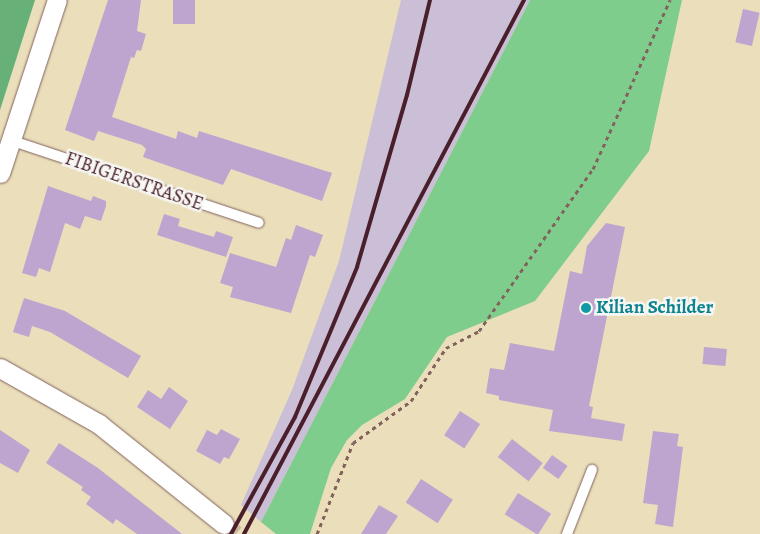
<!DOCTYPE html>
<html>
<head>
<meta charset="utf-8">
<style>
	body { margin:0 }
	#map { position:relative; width:760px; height:534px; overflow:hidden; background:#eadebb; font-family:Alegreya,serif }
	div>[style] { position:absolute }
	.industrial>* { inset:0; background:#cabfd6 }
	.green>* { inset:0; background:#7fcd8d }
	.forest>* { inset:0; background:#67b078 }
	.building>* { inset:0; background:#bea5cf; transform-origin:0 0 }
	.minor-tunnel>* { height:19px; margin-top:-9.5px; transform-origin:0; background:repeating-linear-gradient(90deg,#cab89e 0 19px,transparent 0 28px) }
	.path>* { height:3px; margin-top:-1.5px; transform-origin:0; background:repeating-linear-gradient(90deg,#82625d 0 4px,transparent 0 8px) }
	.roads { filter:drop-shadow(0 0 1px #82625d) drop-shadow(0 0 1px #82625d) }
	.service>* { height:10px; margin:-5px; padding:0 5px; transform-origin:5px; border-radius:5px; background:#fff }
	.minor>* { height:19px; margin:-9.5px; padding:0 9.5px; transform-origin:9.5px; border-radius:9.5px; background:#fff }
	.rail>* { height:4px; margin:-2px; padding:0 2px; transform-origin:2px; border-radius:2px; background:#4a1f2b }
	.dots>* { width:14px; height:14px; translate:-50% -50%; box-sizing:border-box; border:2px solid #f6f6f2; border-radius:50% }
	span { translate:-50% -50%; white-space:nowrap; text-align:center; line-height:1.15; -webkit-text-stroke:5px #f6f6f2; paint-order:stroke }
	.street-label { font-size:19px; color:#4a1f2b }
	.culture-label { font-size:19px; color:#0d838f; font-weight:700 }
	.left { translate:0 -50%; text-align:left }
</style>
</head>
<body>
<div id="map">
	<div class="industrial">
		<i style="clip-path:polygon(401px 0,530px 0,261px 522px,241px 505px,292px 390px,339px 261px)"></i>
	</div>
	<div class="green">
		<i style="clip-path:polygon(530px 0,682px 0,649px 151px,535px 301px,447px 337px,405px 399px,362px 425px,347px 440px,331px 468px,310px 534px,276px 534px,261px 522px)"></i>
	</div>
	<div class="forest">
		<i style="clip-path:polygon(0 0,35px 0,0 110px)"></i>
	</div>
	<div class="building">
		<i style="clip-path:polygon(108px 0,141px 0,137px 31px,146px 34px,141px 51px,137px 50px,134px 58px,131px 57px,112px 117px,176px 139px,178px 131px,197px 138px,199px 131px,332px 173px,322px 201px,231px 169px,223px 185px,143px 157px,146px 149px,142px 145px,98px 131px,94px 141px,65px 130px)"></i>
		<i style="left:173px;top:0;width:22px;height:24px"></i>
		<i style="left:743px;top:9px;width:17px;height:34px;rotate:13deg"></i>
		<i style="clip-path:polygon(48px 186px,91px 201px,93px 196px,106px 201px,106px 206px,101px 221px,85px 216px,80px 229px,65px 223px,50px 272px,39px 268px,36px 277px,22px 273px)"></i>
		<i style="clip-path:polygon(164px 214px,180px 219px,178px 226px,214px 237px,216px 231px,233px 237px,226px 257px,157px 235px)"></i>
		<i style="clip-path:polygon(606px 223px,625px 227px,589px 406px,593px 407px,591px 418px,625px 424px,622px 441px,549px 431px,553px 410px,499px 400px,499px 396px,486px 393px,490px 368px,504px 370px,510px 343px,554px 351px,570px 271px,582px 274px,587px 246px)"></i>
		<i style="clip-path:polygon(296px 225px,323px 235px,315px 257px,310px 255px,291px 313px,230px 297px,233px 287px,220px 283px,230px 253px,276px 267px,286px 238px,291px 240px)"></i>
		<i style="clip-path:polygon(24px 298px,65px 311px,141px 356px,128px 378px,50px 332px,32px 326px,29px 337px,13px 332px)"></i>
		<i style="left:704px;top:347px;width:23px;height:17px;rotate:5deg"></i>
		<i style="clip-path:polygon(169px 387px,188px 401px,170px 429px,137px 407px,148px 390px,161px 399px)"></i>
		<i style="left:460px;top:411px;width:24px;height:29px;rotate:33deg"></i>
		<i style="clip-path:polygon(221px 429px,240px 439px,229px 459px,224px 457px,220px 464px,196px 451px,207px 430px,217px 435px)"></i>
		<i style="clip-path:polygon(0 430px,30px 450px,18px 473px,0 463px)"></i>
		<i style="clip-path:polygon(653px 431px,679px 434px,677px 446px,683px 447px,673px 527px,655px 524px,658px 505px,643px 503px)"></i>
		<i style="left:512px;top:439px;width:39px;height:23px;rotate:38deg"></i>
		<i style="clip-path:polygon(59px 443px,98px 468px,182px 534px,137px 534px,116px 519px,113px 524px,86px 504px,91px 497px,81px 490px,83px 487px,46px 463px)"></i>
		<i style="left:552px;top:455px;width:19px;height:16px;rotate:35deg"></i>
		<i style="left:421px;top:479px;width:38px;height:28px;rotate:33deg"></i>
		<i style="left:518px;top:493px;width:39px;height:25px;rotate:32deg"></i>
		<i style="clip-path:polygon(379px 505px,398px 516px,386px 534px,361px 534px)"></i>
	</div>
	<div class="minor-tunnel">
		<i style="left:224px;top:524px;width:15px;rotate:42deg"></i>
	</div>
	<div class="path">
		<i style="left:317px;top:534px;width:98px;rotate:-68.4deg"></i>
		<i style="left:353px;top:443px;width:72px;rotate:-35.9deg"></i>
		<i style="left:411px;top:401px;width:64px;rotate:-56.6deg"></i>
		<i style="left:446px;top:348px;width:37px;rotate:-27deg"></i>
		<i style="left:479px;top:331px;width:198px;rotate:-54.9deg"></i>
		<i style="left:593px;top:169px;width:186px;rotate:-65.5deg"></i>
	</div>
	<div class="roads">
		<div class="service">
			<i style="left:10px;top:140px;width:262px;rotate:18.4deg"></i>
			<i style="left:567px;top:534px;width:69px;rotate:-68.7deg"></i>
		</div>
		<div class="minor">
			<i style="left:0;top:173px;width:182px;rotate:-71.8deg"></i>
			<i style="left:0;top:368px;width:114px;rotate:29.5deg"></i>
			<i style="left:99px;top:424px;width:160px;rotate:38.7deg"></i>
		</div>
	</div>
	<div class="rail">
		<i style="left:231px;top:534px;width:133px;rotate:-61.3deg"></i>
		<i style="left:295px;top:417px;width:162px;rotate:-67.5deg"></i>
		<i style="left:357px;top:267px;width:179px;rotate:-73.8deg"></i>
		<i style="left:407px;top:95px;width:98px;rotate:-76.4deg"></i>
		<i style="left:244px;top:534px;width:603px;rotate:-62.33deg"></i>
	</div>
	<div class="dots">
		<i style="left:586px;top:308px;background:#0f9aa8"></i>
	</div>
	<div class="street-label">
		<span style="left:134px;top:182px;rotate:19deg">FIBIGERSTRASSE</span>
	</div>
	<div class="culture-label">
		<span class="left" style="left:596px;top:308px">Kilian Schilder</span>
	</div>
</div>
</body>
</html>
